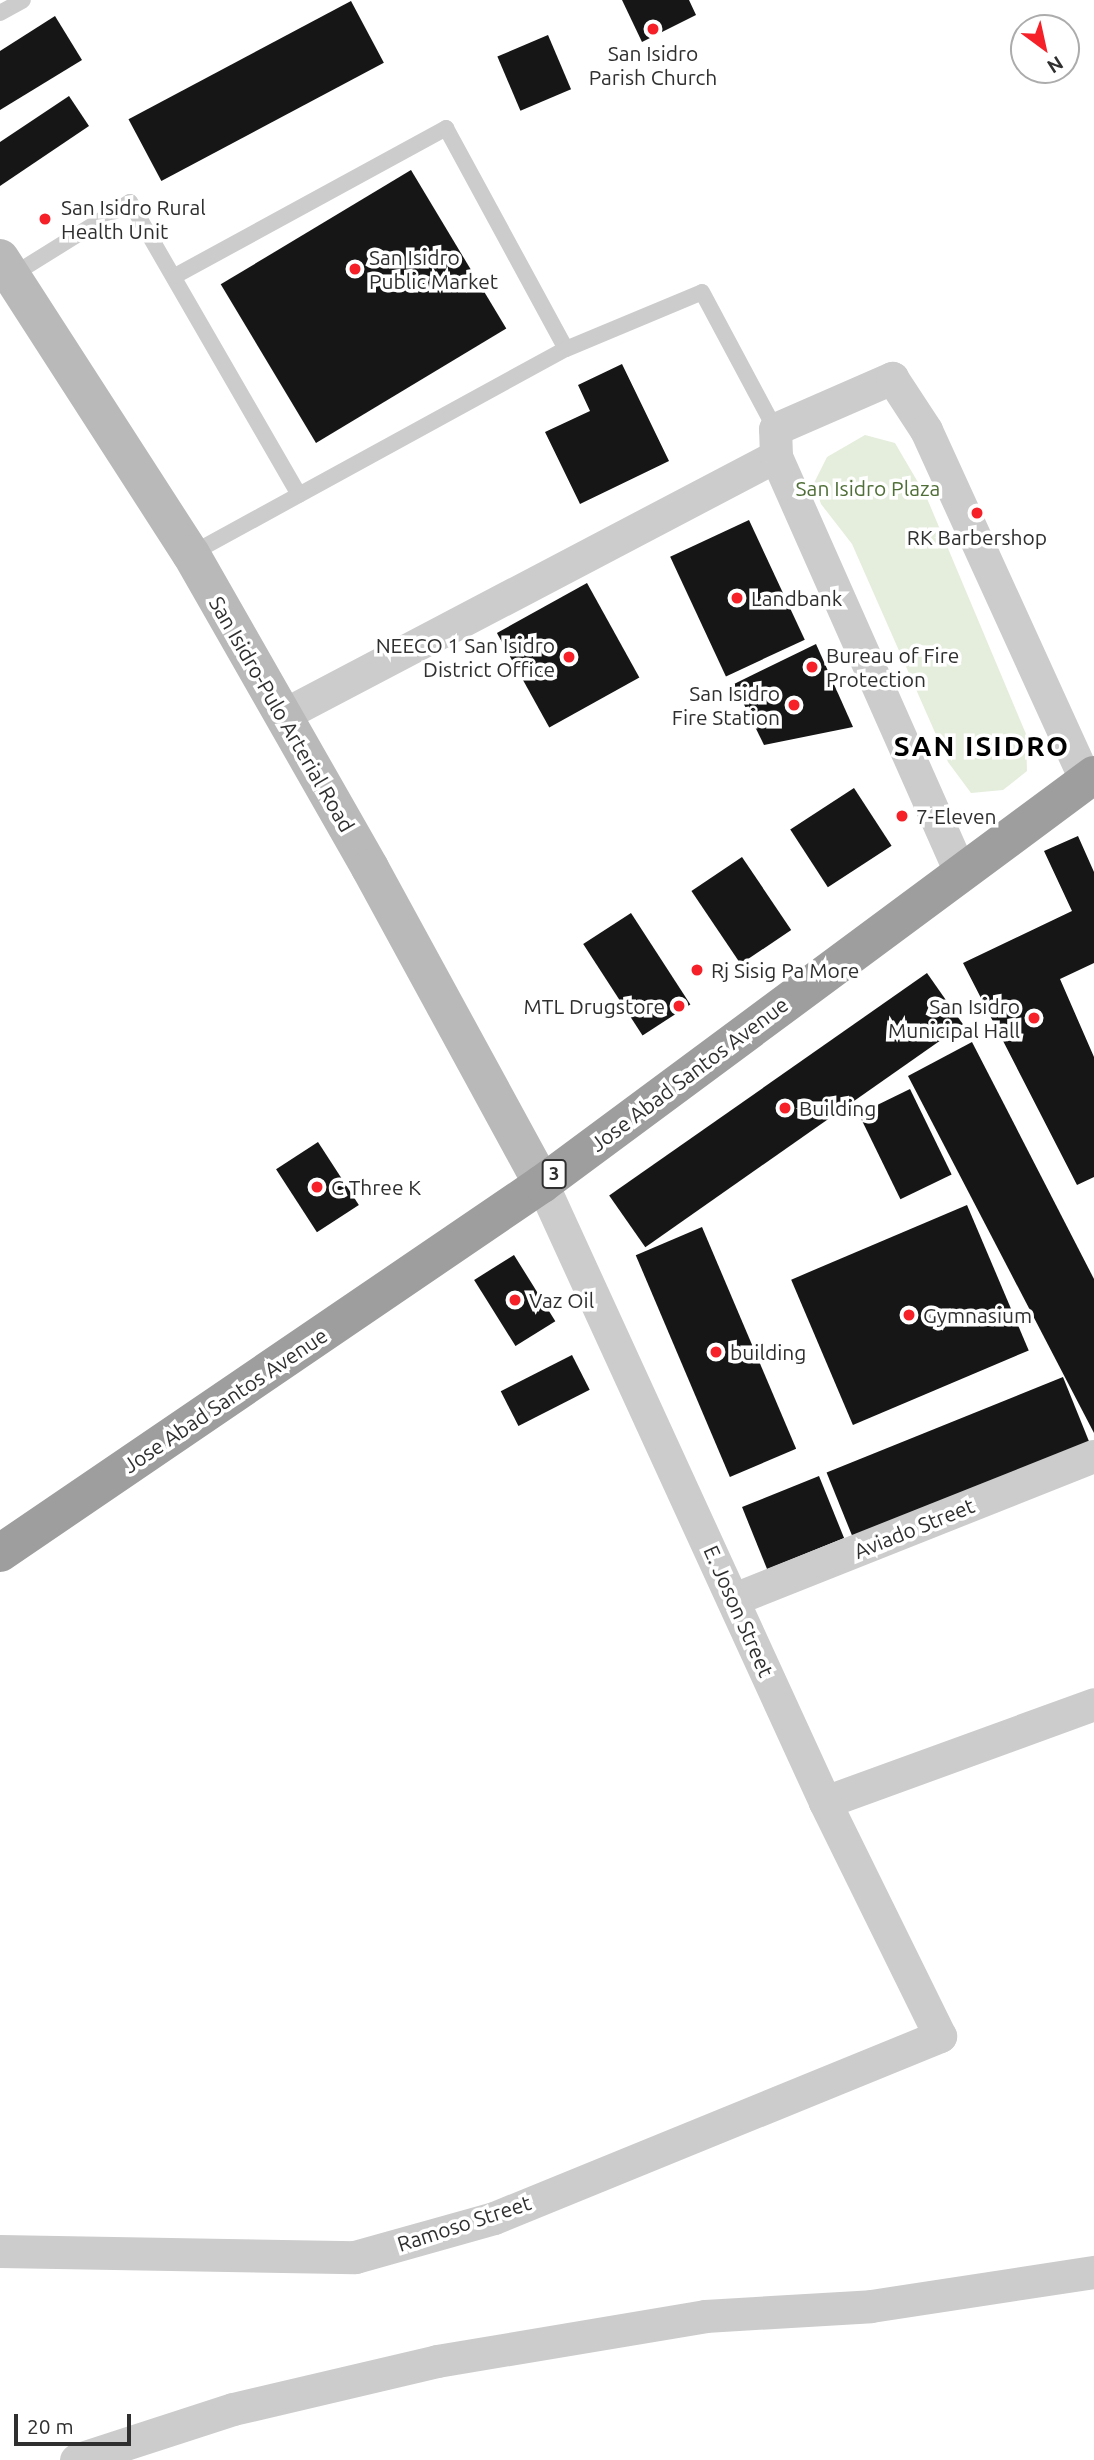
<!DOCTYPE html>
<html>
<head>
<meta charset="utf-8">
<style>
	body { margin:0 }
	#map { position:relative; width:1094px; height:2460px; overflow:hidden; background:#fff; font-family:Ubuntu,sans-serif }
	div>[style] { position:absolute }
	.green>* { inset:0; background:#e5eedc }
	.building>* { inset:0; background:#161616; transform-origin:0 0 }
	.service>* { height:16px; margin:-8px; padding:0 8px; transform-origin:8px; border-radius:8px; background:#ccc }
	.minor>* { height:33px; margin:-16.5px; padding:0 16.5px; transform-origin:16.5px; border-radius:16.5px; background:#ccc }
	.secondary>* { height:38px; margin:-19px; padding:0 19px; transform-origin:19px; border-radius:19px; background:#b9b9b9 }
	.trunk>* { height:38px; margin:-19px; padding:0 19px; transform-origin:19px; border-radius:19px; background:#9e9e9e }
	.dots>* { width:19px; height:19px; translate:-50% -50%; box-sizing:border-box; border:4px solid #fff; border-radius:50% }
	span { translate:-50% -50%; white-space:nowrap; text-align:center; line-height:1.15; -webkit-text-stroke:7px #fff; paint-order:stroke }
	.shield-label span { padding:2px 5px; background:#fff; border:2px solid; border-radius:5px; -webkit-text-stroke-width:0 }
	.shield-label { font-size:19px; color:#2f2f2f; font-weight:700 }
	.poi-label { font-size:21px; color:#2f2f2f }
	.left { translate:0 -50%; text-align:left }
	.right { translate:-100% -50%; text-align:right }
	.park-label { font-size:21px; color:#506f38 }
	.street-label { font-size:21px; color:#2f2f2f }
	.district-label { font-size:28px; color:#000; font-weight:700; letter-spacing:2px }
	.north { position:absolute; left:1010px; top:14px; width:70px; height:70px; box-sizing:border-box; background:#fff; border:2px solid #acacac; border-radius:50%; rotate:147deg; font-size:19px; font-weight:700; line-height:28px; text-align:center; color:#2f2f2f }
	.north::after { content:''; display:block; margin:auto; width:24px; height:32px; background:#f62128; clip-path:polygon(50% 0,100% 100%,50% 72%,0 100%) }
	.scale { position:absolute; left:14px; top:2414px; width:117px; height:32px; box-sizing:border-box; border:4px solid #2f2f2f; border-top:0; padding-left:9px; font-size:21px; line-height:24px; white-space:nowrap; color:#2f2f2f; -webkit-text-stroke:5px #fff; paint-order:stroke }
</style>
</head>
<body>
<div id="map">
	<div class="green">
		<i style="clip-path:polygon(865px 435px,895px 443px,926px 496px,1026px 734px,1027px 771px,1003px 790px,971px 793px,948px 762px,852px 544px,821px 504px,814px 483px,827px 457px)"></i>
	</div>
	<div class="building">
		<i style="clip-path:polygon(622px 0,689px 0,696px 15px,642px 42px)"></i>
		<i style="left:351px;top:1px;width:70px;height:252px;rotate:62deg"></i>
		<i style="clip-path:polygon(55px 16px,82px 60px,0 110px,0 51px)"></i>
		<i style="left:548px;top:35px;width:59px;height:55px;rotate:67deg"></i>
		<i style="clip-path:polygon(69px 96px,89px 126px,0 186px,0 142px)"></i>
		<i style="left:411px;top:170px;width:185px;height:222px;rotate:59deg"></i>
		<i style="clip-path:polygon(622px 364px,669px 461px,580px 504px,545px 432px,590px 411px,578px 385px)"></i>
		<i style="left:749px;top:520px;width:132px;height:87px;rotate:65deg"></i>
		<i style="left:587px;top:583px;width:108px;height:103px;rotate:61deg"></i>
		<i style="clip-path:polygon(816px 644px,853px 727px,764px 745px,734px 684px)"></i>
		<i style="left:854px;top:788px;width:69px;height:76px;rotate:57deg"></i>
		<i style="clip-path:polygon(1078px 836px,1094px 872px,1094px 963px,1060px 979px,1094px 1057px,1094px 1177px,1077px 1185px,963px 963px,1072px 911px,1044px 851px)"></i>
		<i style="left:742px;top:857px;width:88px;height:61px;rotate:56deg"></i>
		<i style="left:631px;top:913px;width:109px;height:57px;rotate:57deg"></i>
		<i style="left:927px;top:973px;width:63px;height:388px;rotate:55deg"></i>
		<i style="clip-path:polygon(972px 1042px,1094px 1279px,1094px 1433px,908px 1076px)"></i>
		<i style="left:910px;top:1089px;width:95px;height:57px;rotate:64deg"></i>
		<i style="left:318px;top:1142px;width:75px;height:50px;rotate:57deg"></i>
		<i style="left:967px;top:1205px;width:158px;height:191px;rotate:67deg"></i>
		<i style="left:702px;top:1227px;width:241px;height:72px;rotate:67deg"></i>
		<i style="left:514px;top:1255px;width:78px;height:47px;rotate:58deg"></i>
		<i style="left:572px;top:1355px;width:39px;height:80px;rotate:63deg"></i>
		<i style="left:1063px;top:1377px;width:72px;height:255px;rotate:68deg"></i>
		<i style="left:819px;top:1476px;width:67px;height:83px;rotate:68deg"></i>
	</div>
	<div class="service">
		<i style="left:0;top:13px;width:26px;rotate:-29deg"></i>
		<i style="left:11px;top:276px;width:140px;rotate:-31.9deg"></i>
		<i style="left:130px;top:202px;width:338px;rotate:60deg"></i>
		<i style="left:175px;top:276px;width:309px;rotate:-28.6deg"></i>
		<i style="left:446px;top:128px;width:251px;rotate:61.5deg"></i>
		<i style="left:191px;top:554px;width:427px;rotate:-28.7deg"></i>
		<i style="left:566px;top:349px;width:147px;rotate:-22.7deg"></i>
		<i style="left:702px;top:292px;width:155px;rotate:61.9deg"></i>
	</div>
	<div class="minor">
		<i style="left:281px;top:716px;width:559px;rotate:-27.71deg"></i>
		<i style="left:961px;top:874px;width:457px;rotate:-113.9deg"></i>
		<i style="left:776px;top:456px;width:27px;rotate:-92deg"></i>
		<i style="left:775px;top:429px;width:128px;rotate:-23.6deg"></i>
		<i style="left:892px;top:378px;width:62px;rotate:56.8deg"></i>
		<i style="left:926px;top:430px;width:386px;rotate:65.5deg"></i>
		<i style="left:734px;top:1599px;width:387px;rotate:-21.7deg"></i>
		<i style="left:825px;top:1802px;width:286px;rotate:-20deg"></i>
		<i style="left:0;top:2251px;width:355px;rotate:1deg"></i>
		<i style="left:355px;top:2257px;width:144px;rotate:-15.7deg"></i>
		<i style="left:494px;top:2218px;width:482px;rotate:-22.2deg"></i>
		<i style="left:940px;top:2036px;width:261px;rotate:-116.2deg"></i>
		<i style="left:825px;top:1802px;width:680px;rotate:-114.6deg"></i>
		<i style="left:76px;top:2460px;width:165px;rotate:-18deg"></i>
		<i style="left:233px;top:2409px;width:210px;rotate:-13.2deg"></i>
		<i style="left:437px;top:2361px;width:272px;rotate:-9.5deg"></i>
		<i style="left:705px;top:2316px;width:166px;rotate:-3.4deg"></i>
		<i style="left:871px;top:2306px;width:226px;rotate:-8.7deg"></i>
	</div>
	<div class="secondary">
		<i style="left:0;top:258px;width:352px;rotate:57.2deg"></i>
		<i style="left:191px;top:554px;width:361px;rotate:60.3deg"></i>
		<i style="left:370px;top:868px;width:360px;rotate:61.4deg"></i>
	</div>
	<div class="trunk">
		<i style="left:0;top:1553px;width:656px;rotate:-34.25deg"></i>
		<i style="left:542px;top:1184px;width:687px;rotate:-36.54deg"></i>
	</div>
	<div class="dots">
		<i style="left:653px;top:29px;background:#f62128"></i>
		<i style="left:45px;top:219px;background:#f62128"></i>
		<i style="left:355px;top:269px;background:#f62128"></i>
		<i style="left:977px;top:513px;background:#f62128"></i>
		<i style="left:737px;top:598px;background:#f62128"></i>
		<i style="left:569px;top:657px;background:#f62128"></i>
		<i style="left:812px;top:667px;background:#f62128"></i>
		<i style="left:794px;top:705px;background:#f62128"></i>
		<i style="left:902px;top:816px;background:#f62128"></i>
		<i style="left:697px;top:970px;background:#f62128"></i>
		<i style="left:679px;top:1006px;background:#f62128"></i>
		<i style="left:1034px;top:1018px;background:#f62128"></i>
		<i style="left:785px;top:1108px;background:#f62128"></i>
		<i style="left:317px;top:1187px;background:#f62128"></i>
		<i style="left:515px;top:1300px;background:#f62128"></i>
		<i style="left:909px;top:1315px;background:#f62128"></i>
		<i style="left:716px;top:1352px;background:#f62128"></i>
	</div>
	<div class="shield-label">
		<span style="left:554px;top:1174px">3</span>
	</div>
	<div class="poi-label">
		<span style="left:653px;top:65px">San Isidro<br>Parish Church</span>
		<span class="left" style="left:61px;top:219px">San Isidro Rural<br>Health Unit</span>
		<span class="left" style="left:369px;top:269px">San Isidro<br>Public Market</span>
		<span style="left:977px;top:537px">RK Barbershop</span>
		<span class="left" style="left:751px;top:598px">Landbank</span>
		<span class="right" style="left:555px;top:657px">NEECO 1 San Isidro<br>District Office</span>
		<span class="left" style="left:826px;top:667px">Bureau of Fire<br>Protection</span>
		<span class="right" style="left:780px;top:705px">San Isidro<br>Fire Station</span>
		<span class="left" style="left:916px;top:816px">7-Eleven</span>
		<span class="left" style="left:711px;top:970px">Rj Sisig Pa More</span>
		<span class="right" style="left:665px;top:1006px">MTL Drugstore</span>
		<span class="right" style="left:1020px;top:1018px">San Isidro<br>Municipal Hall</span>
		<span class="left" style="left:799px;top:1108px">Building</span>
		<span class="left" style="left:331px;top:1187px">C Three K</span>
		<span class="left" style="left:529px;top:1300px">Vaz Oil</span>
		<span class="left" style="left:923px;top:1315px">Gymnasium</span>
		<span class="left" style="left:730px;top:1352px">building</span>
	</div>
	<div class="park-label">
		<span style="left:868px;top:488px">San Isidro Plaza</span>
	</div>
	<div class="street-label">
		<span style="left:282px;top:714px;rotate:60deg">San Isidro-Pulo Arterial Road</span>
		<span style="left:689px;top:1074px;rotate:-37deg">Jose Abad Santos Avenue</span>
		<span style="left:225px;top:1400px;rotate:-34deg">Jose Abad Santos Avenue</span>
		<span style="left:914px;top:1528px;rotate:-22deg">Aviado Street</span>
		<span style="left:739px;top:1611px;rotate:66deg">E. Joson Street</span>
		<span style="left:464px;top:2223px;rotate:-18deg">Ramoso Street</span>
	</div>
	<div class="district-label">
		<span style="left:982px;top:746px">SAN ISIDRO</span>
	</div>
	<div class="north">N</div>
	<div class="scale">20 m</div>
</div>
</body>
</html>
